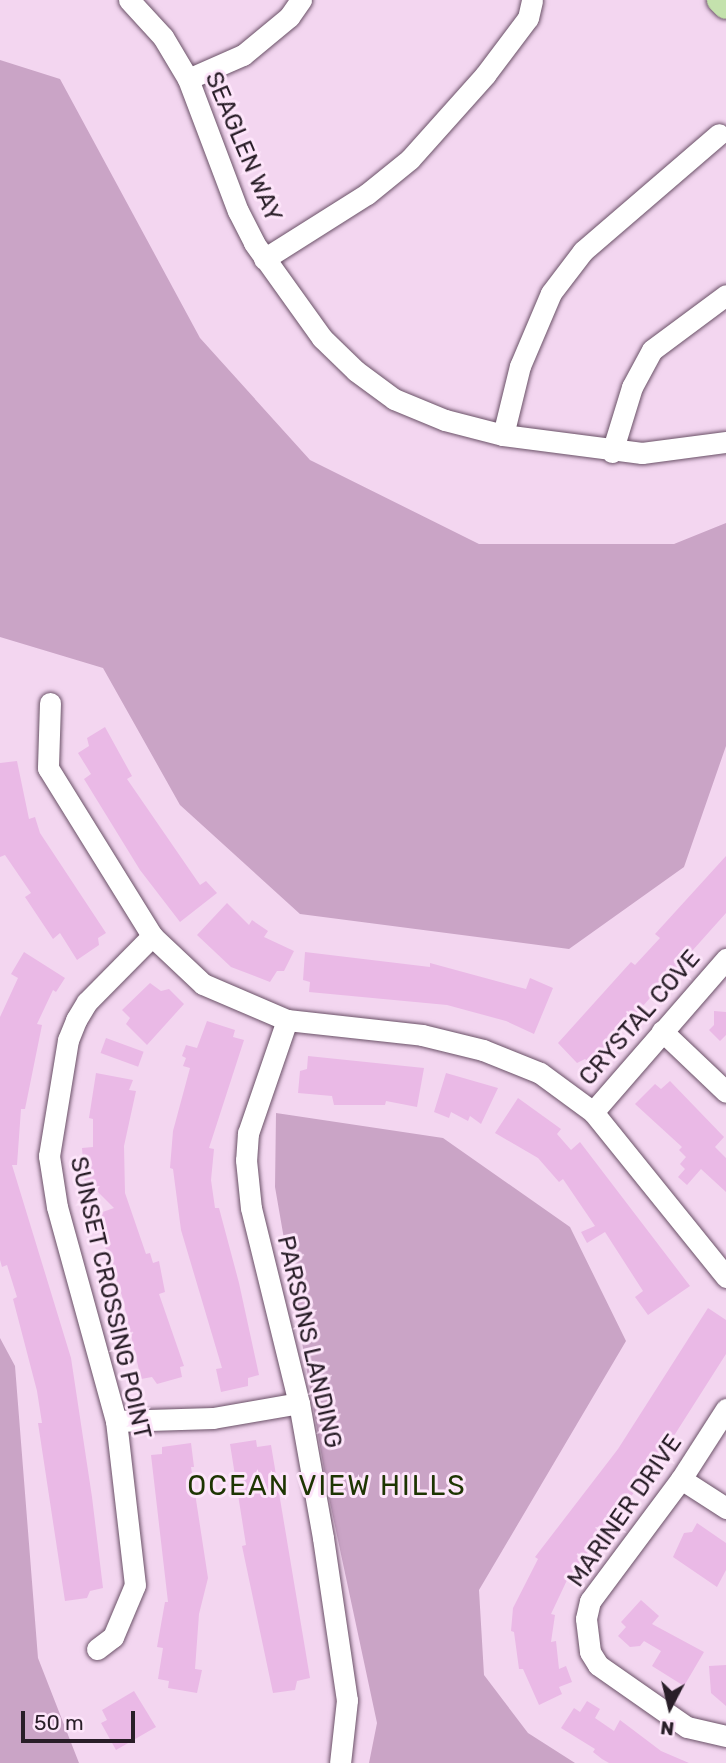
<!DOCTYPE html>
<html>
<head>
<meta charset="utf-8">
<style>
	body { margin:0 }
	#map { position:relative; width:726px; height:1763px; overflow:hidden; background:#f3d6f0; font-family:Rubik,sans-serif }
	div>[style] { position:absolute }
	.green>* { inset:0; background:#caa4c6 }
	.building>* { inset:0; background:#eab9e6; transform-origin:0 0 }
	.roads { filter:drop-shadow(0 0 2px #6a5167) drop-shadow(0 0 2px #6a5167) }
	.minor>* { height:21px; margin:-10.5px; padding:0 10.5px; transform-origin:10.5px; border-radius:10.5px; background:#fff }
	.major>* { height:26px; margin:-13px; padding:0 13px; transform-origin:13px; border-radius:13px; background:#c4e2ad }
	span { translate:-50% -50%; white-space:nowrap; text-align:center; line-height:1.15; -webkit-text-stroke:6px #fde5fa; paint-order:stroke }
	.street-label { font-size:24px; color:#291e28 }
	.quarter-label { font-size:28px; color:#1d3502; letter-spacing:2px }
	.north { position:absolute; left:635px; top:1672px; width:70px; height:70px; -webkit-text-stroke:5px #fde5fa; paint-order:stroke; rotate:187deg; font-size:19px; font-weight:700; line-height:28px; text-align:center; color:#291e28 }
	.north::after { content:''; display:block; margin:auto; width:24px; height:32px; background:#291e28; clip-path:polygon(50% 0,100% 100%,50% 72%,0 100%) }
	.scale { position:absolute; left:21px; top:1711px; width:114px; height:32px; box-sizing:border-box; border:4px solid #291e28; border-top:0; padding-left:9px; font-size:21px; line-height:24px; white-space:nowrap; color:#291e28; -webkit-text-stroke:5px #fde5fa; paint-order:stroke }
</style>
</head>
<body>
<div id="map">
	<div class="green">
		<i style="clip-path:polygon(0 60px,60px 79px,200px 338px,310px 460px,479px 544px,674px 544px,726px 523px,726px 746px,684px 867px,569px 949px,300px 914px,180px 805px,103px 668px,0 637px)"></i>
		<i style="clip-path:polygon(276px 1113px,443px 1138px,570px 1227px,626px 1341px,479px 1590px,484px 1675px,528px 1733px,575px 1763px,369px 1763px,377px 1723px,329px 1498px,275px 1187px)"></i>
		<i style="clip-path:polygon(0 1338px,15px 1366px,38px 1658px,79px 1763px,0 1763px)"></i>
	</div>
	<div class="building">
		<i style="clip-path:polygon(105px 727px,132px 776px,127px 779px,200px 885px,206px 881px,217px 893px,180px 922px,140px 870px,84px 779px,91px 774px,78px 753px,89px 746px,87px 738px)"></i>
		<i style="clip-path:polygon(17px 761px,29px 819px,35px 817px,40px 833px,106px 933px,98px 938px,99px 945px,77px 960px,60px 933px,53px 939px,25px 897px,31px 893px,5px 855px,0 857px,0 763px)"></i>
		<i style="clip-path:polygon(726px 856px,726px 913px,591px 1064px,585px 1059px,577px 1063px,558px 1043px,631px 962px,635px 965px,660px 938px,655px 934px)"></i>
		<i style="clip-path:polygon(227px 903px,249px 925px,252px 920px,268px 931px,264px 937px,294px 951px,284px 971px,277px 971px,270px 982px,231px 967px,197px 935px)"></i>
		<i style="clip-path:polygon(24px 952px,65px 978px,56px 992px,53px 990px,37px 1024px,42px 1025px,25px 1109px,21px 1109px,17px 1165px,12px 1165px,71px 1358px,92px 1497px,103px 1588px,90px 1591px,87px 1598px,65px 1601px,38px 1423px,42px 1423px,37px 1391px,13px 1299px,17px 1297px,7px 1265px,2px 1267px,0 1260px,0 1017px,18px 978px,11px 974px)"></i>
		<i style="clip-path:polygon(305px 952px,430px 967px,430px 963px,526px 989px,530px 978px,553px 988px,534px 1034px,506px 1021px,447px 1005px,309px 992px,310px 982px,303px 980px)"></i>
		<i style="clip-path:polygon(150px 983px,161px 991px,169px 989px,184px 1004px,147px 1045px,126px 1024px,130px 1018px,122px 1010px)"></i>
		<i style="clip-path:polygon(714px 1011px,726px 1012px,726px 1035px,720px 1041px,709px 1030px,714px 1025px)"></i>
		<i style="clip-path:polygon(207px 1021px,235px 1030px,233px 1037px,244px 1040px,209px 1148px,214px 1149px,211px 1180px,215px 1208px,219px 1208px,239px 1283px,259px 1375px,248px 1378px,248px 1386px,221px 1392px,216px 1369px,222px 1368px,181px 1230px,173px 1169px,170px 1168px,173px 1131px,190px 1068px,183px 1066px,186px 1058px,182px 1056px,186px 1045px,197px 1048px)"></i>
		<i style="left:106px;top:1038px;width:40px;height:16px;rotate:20deg"></i>
		<i style="clip-path:polygon(308px 1056px,424px 1068px,417px 1107px,386px 1101px,385px 1105px,334px 1105px,332px 1096px,298px 1093px,300px 1071px,307px 1069px)"></i>
		<i style="clip-path:polygon(96px 1073px,133px 1080px,129px 1090px,136px 1091px,124px 1146px,125px 1193px,146px 1254px,150px 1253px,153px 1263px,159px 1261px,165px 1292px,159px 1294px,184px 1366px,180px 1367px,182px 1377px,157px 1384px,152px 1377px,141px 1379px,122px 1296px,94px 1215px,114px 1208px,93px 1187px,85px 1187px,82px 1148px,93px 1147px,93px 1119px,89px 1118px)"></i>
		<i style="clip-path:polygon(446px 1073px,498px 1088px,481px 1124px,470px 1116px,468px 1121px,451px 1112px,449px 1118px,434px 1112px)"></i>
		<i style="clip-path:polygon(670px 1081px,724px 1137px,715px 1147px,726px 1158px,726px 1192px,701px 1169px,687px 1185px,678px 1177px,685px 1169px,680px 1164px,686px 1157px,679px 1150px,682px 1147px,635px 1104px,655px 1084px,661px 1089px)"></i>
		<i style="clip-path:polygon(518px 1098px,561px 1129px,557px 1134px,571px 1150px,580px 1142px,690px 1286px,648px 1315px,635px 1297px,643px 1291px,605px 1232px,587px 1243px,581px 1232px,595px 1226px,563px 1179px,559px 1182px,538px 1158px,495px 1133px)"></i>
		<i style="clip-path:polygon(708px 1308px,726px 1320px,726px 1354px,656px 1464px,568px 1578px,551px 1614px,555px 1615px,551px 1642px,556px 1641px,559px 1669px,566px 1666px,572px 1682px,559px 1687px,562px 1694px,539px 1705px,523px 1669px,519px 1669px,514px 1632px,511px 1631px,513px 1608px,538px 1559px,535px 1557px,618px 1449px)"></i>
		<i style="clip-path:polygon(256px 1440px,257px 1447px,271px 1445px,310px 1678px,297px 1681px,295px 1690px,273px 1693px,242px 1546px,246px 1545px,230px 1444px)"></i>
		<i style="clip-path:polygon(191px 1443px,194px 1467px,191px 1467px,208px 1578px,199px 1614px,195px 1669px,202px 1670px,197px 1693px,168px 1688px,169px 1681px,158px 1679px,163px 1648px,157px 1647px,165px 1602px,168px 1602px,151px 1455px,162px 1454px,162px 1447px)"></i>
		<i style="clip-path:polygon(697px 1523px,726px 1543px,726px 1570px,717px 1587px,673px 1557px,684px 1533px,692px 1532px)"></i>
		<i style="clip-path:polygon(641px 1600px,659px 1616px,652px 1624px,704px 1652px,684px 1686px,652px 1666px,661px 1651px,644px 1641px,640px 1646px,630px 1647px,618px 1636px,626px 1627px,621px 1622px)"></i>
		<i style="clip-path:polygon(726px 1665px,726px 1706px,711px 1693px,709px 1666px)"></i>
		<i style="clip-path:polygon(134px 1691px,156px 1727px,116px 1750px,101px 1723px,107px 1720px,102px 1710px)"></i>
		<i style="clip-path:polygon(587px 1701px,600px 1709px,595px 1718px,614px 1731px,620px 1720px,661px 1751px,689px 1763px,609px 1763px,602px 1759px,593px 1752px,595px 1749px,561px 1728px,574px 1708px,580px 1712px)"></i>
	</div>
	<div class="roads">
		<div class="minor">
			<i style="left:129px;top:0;width:50px;rotate:47.4deg"></i>
			<i style="left:163px;top:37px;width:49px;rotate:59.2deg"></i>
			<i style="left:188px;top:79px;width:141px;rotate:69.3deg"></i>
			<i style="left:238px;top:211px;width:36px;rotate:63deg"></i>
			<i style="left:254px;top:243px;width:117px;rotate:54.4deg"></i>
			<i style="left:322px;top:338px;width:47px;rotate:44.1deg"></i>
			<i style="left:356px;top:371px;width:47px;rotate:36.4deg"></i>
			<i style="left:394px;top:399px;width:55px;rotate:22.4deg"></i>
			<i style="left:445px;top:420px;width:60px;rotate:14.5deg"></i>
			<i style="left:503px;top:435px;width:140px;rotate:7.4deg"></i>
			<i style="left:642px;top:453px;width:85px;rotate:-7.5deg"></i>
			<i style="left:188px;top:79px;width:60px;rotate:-23.6deg"></i>
			<i style="left:243px;top:55px;width:60px;rotate:-39.6deg"></i>
			<i style="left:289px;top:17px;width:21px;rotate:-55deg"></i>
			<i style="left:264px;top:259px;width:122px;rotate:-32.3deg"></i>
			<i style="left:367px;top:194px;width:55px;rotate:-39.1deg"></i>
			<i style="left:410px;top:159px;width:113px;rotate:-48.2deg"></i>
			<i style="left:485px;top:75px;width:71px;rotate:-53deg"></i>
			<i style="left:528px;top:18px;width:18px;rotate:-77deg"></i>
			<i style="left:503px;top:435px;width:71px;rotate:-76.2deg"></i>
			<i style="left:520px;top:366px;width:79px;rotate:-67deg"></i>
			<i style="left:551px;top:293px;width:53px;rotate:-52.7deg"></i>
			<i style="left:583px;top:251px;width:179px;rotate:-40.7deg"></i>
			<i style="left:612px;top:452px;width:68px;rotate:-72.9deg"></i>
			<i style="left:632px;top:387px;width:42px;rotate:-61.6deg"></i>
			<i style="left:652px;top:350px;width:92px;rotate:-36.6deg"></i>
			<i style="left:50px;top:703px;width:65px;rotate:91.8deg"></i>
			<i style="left:48px;top:768px;width:198px;rotate:58.2deg"></i>
			<i style="left:152px;top:936px;width:70px;rotate:43.3deg"></i>
			<i style="left:203px;top:984px;width:91px;rotate:23.2deg"></i>
			<i style="left:287px;top:1020px;width:136px;rotate:6.3deg"></i>
			<i style="left:422px;top:1035px;width:63px;rotate:13.8deg"></i>
			<i style="left:483px;top:1050px;width:61px;rotate:22deg"></i>
			<i style="left:540px;top:1073px;width:66px;rotate:36.3deg"></i>
			<i style="left:593px;top:1112px;width:212px;rotate:51.1deg"></i>
			<i style="left:287px;top:1020px;width:120px;rotate:109deg"></i>
			<i style="left:248px;top:1133px;width:27px;rotate:94deg"></i>
			<i style="left:246px;top:1160px;width:48px;rotate:84.1deg"></i>
			<i style="left:251px;top:1208px;width:201px;rotate:76.2deg"></i>
			<i style="left:299px;top:1403px;width:137px;rotate:79.9deg"></i>
			<i style="left:323px;top:1538px;width:164px;rotate:81.6deg"></i>
			<i style="left:347px;top:1700px;width:63px;rotate:96.3deg"></i>
			<i style="left:662px;top:1031px;width:88px;rotate:43.6deg"></i>
			<i style="left:593px;top:1112px;width:203px;rotate:-49deg"></i>
			<i style="left:726px;top:1409px;width:83px;rotate:122.7deg"></i>
			<i style="left:681px;top:1479px;width:152px;rotate:126.7deg"></i>
			<i style="left:590px;top:1601px;width:18px;rotate:103deg"></i>
			<i style="left:586px;top:1619px;width:33px;rotate:83deg"></i>
			<i style="left:590px;top:1652px;width:15px;rotate:58deg"></i>
			<i style="left:598px;top:1665px;width:108px;rotate:34.9deg"></i>
			<i style="left:687px;top:1727px;width:40px;rotate:13deg"></i>
			<i style="left:116px;top:1421px;width:97px;rotate:-1.8deg"></i>
			<i style="left:213px;top:1418px;width:87px;rotate:-9.9deg"></i>
			<i style="left:681px;top:1479px;width:54px;rotate:32.8deg"></i>
			<i style="left:97px;top:1649px;width:20px;rotate:-37deg"></i>
			<i style="left:113px;top:1637px;width:56px;rotate:-67.1deg"></i>
			<i style="left:135px;top:1585px;width:165px;rotate:-96.6deg"></i>
			<i style="left:116px;top:1421px;width:222px;rotate:-105.4deg"></i>
			<i style="left:57px;top:1207px;width:52px;rotate:-98.9deg"></i>
			<i style="left:49px;top:1156px;width:118px;rotate:-80.7deg"></i>
			<i style="left:68px;top:1040px;width:22px;rotate:-68deg"></i>
			<i style="left:76px;top:1020px;width:21px;rotate:-59deg"></i>
			<i style="left:87px;top:1002px;width:93px;rotate:-45.4deg"></i>
		</div>
		<div class="major">
			<i style="left:720px;top:0;width:8px;rotate:45deg"></i>
		</div>
	</div>
	<div class="street-label">
		<span style="left:243px;top:147px;rotate:67deg">SEAGLEN WAY</span>
		<span style="left:640px;top:1018px;rotate:-49deg">CRYSTAL COVE</span>
		<span style="left:110px;top:1298px;rotate:77deg">SUNSET CROSSING POINT</span>
		<span style="left:309px;top:1342px;rotate:77deg">PARSONS LANDING</span>
		<span style="left:625px;top:1511px;rotate:-55deg">MARINER DRIVE</span>
	</div>
	<div class="quarter-label">
		<span style="left:327px;top:1486px">OCEAN VIEW HILLS</span>
	</div>
	<div class="north">N</div>
	<div class="scale">50 m</div>
</div>
</body>
</html>
